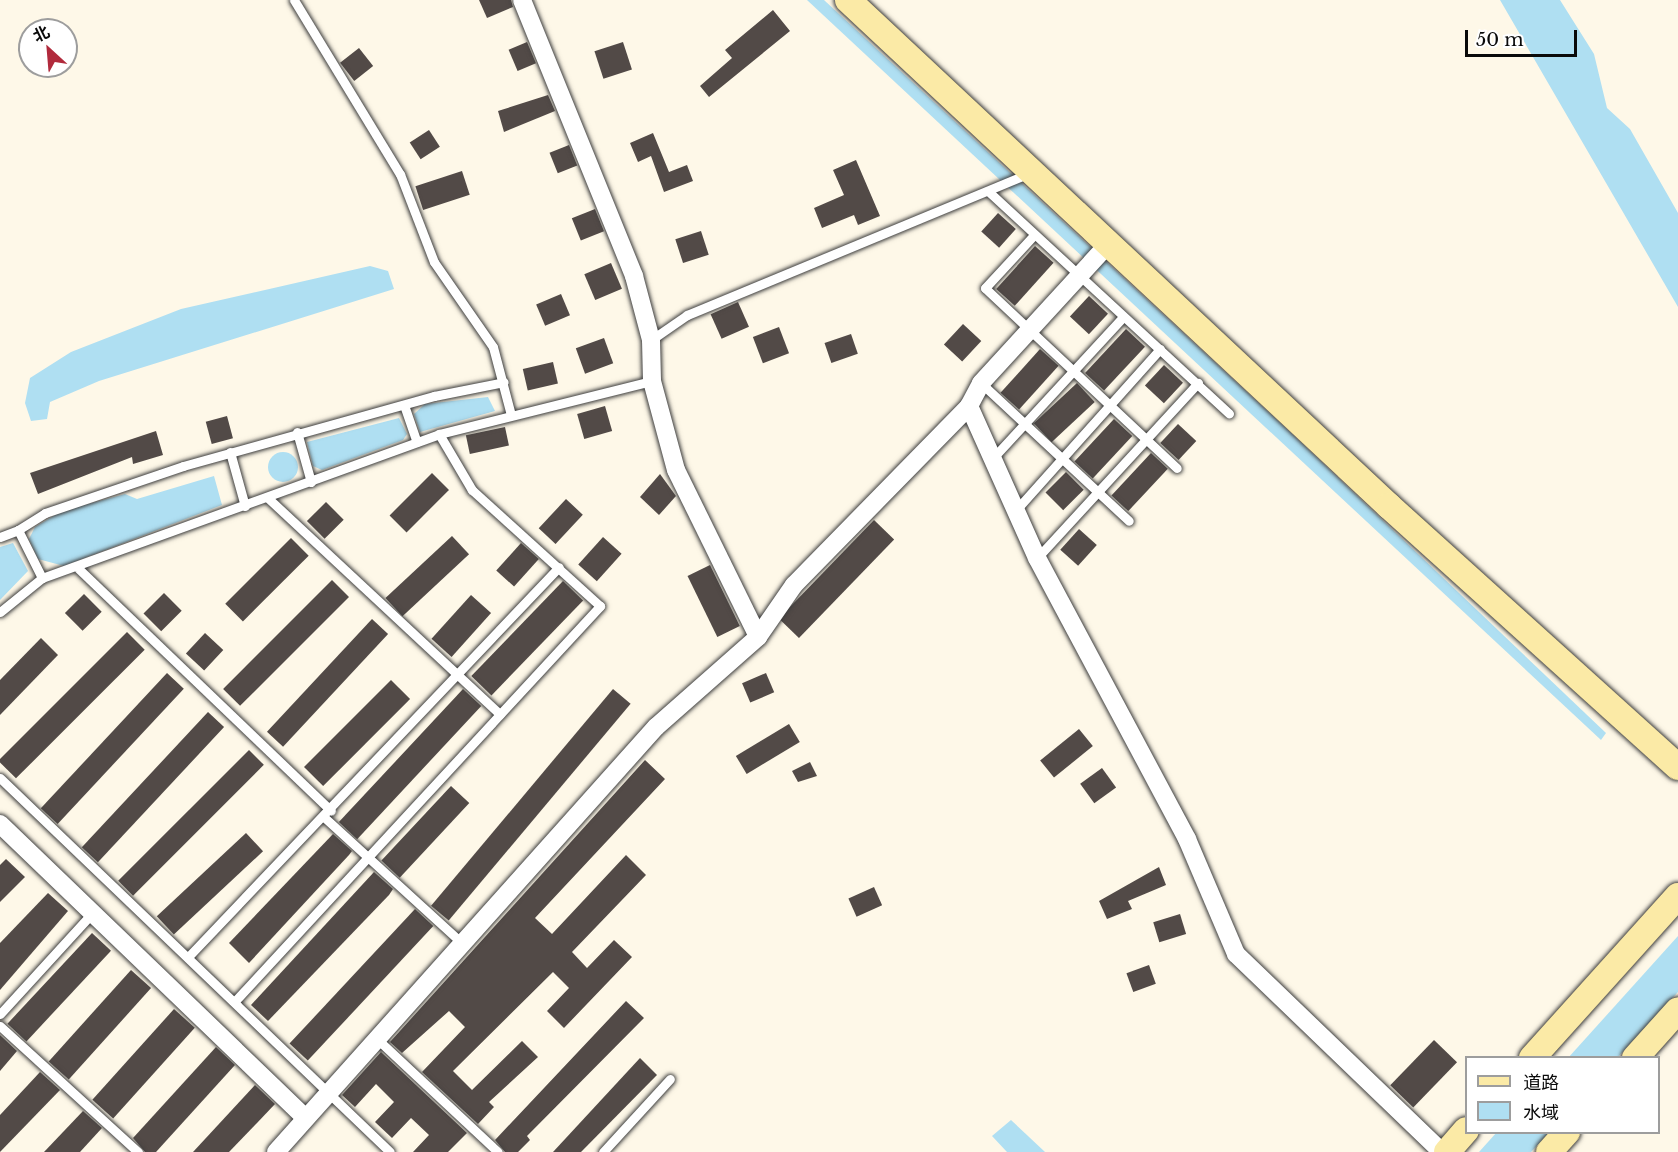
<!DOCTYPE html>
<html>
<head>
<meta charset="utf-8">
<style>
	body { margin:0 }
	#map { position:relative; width:1678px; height:1152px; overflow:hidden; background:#fef8e8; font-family:"Libre Baskerville","Noto Sans SC",serif }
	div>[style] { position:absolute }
	.water>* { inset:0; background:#afdff2 }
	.round { border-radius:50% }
	.building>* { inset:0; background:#524a47; transform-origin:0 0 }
	.roads { filter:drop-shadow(0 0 2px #3d3d3d) drop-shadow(0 0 2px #3d3d3d) }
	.lane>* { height:9px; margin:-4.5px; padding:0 4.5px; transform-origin:4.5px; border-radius:4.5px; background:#fff }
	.street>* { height:18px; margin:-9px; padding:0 9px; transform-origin:9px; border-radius:9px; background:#fff }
	.secondary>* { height:26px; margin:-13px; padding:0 13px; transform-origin:13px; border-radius:13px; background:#fbeaa6 }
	span { translate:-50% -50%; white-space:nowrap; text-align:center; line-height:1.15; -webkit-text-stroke:6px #fff; paint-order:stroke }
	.legend { position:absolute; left:1465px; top:1056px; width:195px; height:78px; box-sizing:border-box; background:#fff; border:2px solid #9d9d9d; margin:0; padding:8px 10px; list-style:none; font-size:18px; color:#0a0a0a }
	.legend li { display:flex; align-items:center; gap:12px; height:30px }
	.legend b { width:30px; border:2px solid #9d9d9d }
	.north { position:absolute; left:18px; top:18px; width:60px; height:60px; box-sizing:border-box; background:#fff; border:2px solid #9d9d9d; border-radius:50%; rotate:334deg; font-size:16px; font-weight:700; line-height:24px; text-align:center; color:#0a0a0a }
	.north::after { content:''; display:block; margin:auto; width:21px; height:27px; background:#b12a3c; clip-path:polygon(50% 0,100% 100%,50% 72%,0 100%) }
	.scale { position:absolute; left:1465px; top:30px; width:112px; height:27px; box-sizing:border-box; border:3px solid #0a0a0a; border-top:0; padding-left:8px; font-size:18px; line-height:21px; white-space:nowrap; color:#0a0a0a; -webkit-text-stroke:4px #fff; paint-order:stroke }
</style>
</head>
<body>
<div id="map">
	<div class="water">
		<i style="clip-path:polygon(807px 0,824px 0,1291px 433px,1606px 733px,1601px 740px)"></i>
		<i style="clip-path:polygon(1500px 0,1560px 0,1594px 54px,1607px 108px,1630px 129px,1678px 213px,1678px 307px)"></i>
		<i style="clip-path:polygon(370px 266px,388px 271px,394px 289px,99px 381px,50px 402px,47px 419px,31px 421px,25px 403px,30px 378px,71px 352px,181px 309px)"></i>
		<i style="clip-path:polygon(488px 397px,495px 411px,420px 432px,414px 414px,425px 404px)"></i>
		<i style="clip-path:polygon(399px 418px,407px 434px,403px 440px,322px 470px,313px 466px,307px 442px)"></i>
		<i class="round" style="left:268px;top:452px;width:30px;height:30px"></i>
		<i style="clip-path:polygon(214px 476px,222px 505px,64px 566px,38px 559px,29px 539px,35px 527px,62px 511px,125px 494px,137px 499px)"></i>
		<i style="clip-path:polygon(13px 543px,28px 571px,0 600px,0 547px)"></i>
		<i style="clip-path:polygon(1678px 936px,1678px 992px,1618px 1057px,1568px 1058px)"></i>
		<i style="clip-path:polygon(1011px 1120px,1045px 1152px,1007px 1152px,992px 1136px)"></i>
		<i style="clip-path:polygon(1497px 1132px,1549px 1132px,1549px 1133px,1531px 1152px,1479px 1152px)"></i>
	</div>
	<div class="building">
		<i style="clip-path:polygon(479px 0,511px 0,513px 7px,487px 18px)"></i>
		<i style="clip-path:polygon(773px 10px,790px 31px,709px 97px,700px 86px,732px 58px,725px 50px)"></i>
		<i style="left:527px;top:42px;width:23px;height:20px;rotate:67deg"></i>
		<i style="left:623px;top:42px;width:29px;height:30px;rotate:72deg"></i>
		<i style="left:359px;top:48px;width:23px;height:24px;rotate:52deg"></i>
		<i style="clip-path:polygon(548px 95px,555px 111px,504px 132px,498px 111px)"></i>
		<i style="left:429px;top:130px;width:20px;height:23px;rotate:57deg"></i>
		<i style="clip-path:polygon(653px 133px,669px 172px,687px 165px,693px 181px,664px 192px,651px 156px,638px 162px,630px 143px)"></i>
		<i style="left:569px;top:145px;width:22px;height:21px;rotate:68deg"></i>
		<i style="clip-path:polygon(856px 160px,880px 216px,858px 225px,854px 215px,822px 228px,814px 208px,844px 195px,833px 170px)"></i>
		<i style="left:462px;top:171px;width:25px;height:49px;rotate:72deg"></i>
		<i style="left:595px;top:209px;width:24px;height:25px;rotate:68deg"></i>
		<i style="left:998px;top:213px;width:24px;height:25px;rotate:42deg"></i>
		<i style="left:701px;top:231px;width:25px;height:27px;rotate:72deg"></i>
		<i style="left:1035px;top:246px;width:25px;height:58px;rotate:42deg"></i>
		<i style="left:611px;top:263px;width:28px;height:29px;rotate:67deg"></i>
		<i style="left:561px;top:294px;width:23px;height:27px;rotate:67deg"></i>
		<i style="left:1089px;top:296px;width:26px;height:28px;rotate:43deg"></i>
		<i style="left:738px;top:302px;width:27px;height:30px;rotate:66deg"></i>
		<i style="left:963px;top:324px;width:25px;height:28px;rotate:43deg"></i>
		<i style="left:779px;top:327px;width:28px;height:28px;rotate:69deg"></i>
		<i style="left:1126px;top:329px;width:26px;height:60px;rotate:43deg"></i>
		<i style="left:851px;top:334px;width:21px;height:28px;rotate:71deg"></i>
		<i style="left:604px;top:338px;width:27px;height:30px;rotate:70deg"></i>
		<i style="left:1040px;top:349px;width:25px;height:59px;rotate:42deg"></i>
		<i style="left:553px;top:362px;width:22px;height:31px;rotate:77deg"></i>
		<i style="left:1164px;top:365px;width:26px;height:28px;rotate:43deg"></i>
		<i style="left:1077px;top:383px;width:26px;height:59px;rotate:47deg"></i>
		<i style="left:605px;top:406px;width:26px;height:29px;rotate:74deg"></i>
		<i style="left:227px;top:416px;width:23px;height:22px;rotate:75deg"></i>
		<i style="left:1114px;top:419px;width:25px;height:58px;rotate:43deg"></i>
		<i style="left:1178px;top:424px;width:25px;height:26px;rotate:43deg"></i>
		<i style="left:505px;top:427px;width:19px;height:40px;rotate:78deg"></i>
		<i style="clip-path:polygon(156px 431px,163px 455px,133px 464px,132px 457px,38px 494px,30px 473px)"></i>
		<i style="left:1151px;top:453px;width:23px;height:58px;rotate:43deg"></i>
		<i style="left:1066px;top:472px;width:25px;height:29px;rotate:45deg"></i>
		<i style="left:432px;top:473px;width:24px;height:60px;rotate:45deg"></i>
		<i style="clip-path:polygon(660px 474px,676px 496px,659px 515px,640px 497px)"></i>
		<i style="left:566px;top:499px;width:23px;height:40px;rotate:43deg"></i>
		<i style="left:326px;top:502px;width:25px;height:27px;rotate:45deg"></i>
		<i style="left:874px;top:520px;width:28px;height:137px;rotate:44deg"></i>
		<i style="left:1079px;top:529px;width:24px;height:28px;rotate:42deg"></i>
		<i style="left:452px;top:536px;width:25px;height:91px;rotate:47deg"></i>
		<i style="left:603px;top:537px;width:25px;height:37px;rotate:42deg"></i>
		<i style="left:291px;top:538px;width:25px;height:93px;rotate:45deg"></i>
		<i style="left:521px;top:543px;width:24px;height:37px;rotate:42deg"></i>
		<i style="left:710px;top:565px;width:68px;height:25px;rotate:64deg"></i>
		<i style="left:332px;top:580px;width:24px;height:154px;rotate:45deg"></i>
		<i style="left:563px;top:581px;width:28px;height:132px;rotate:44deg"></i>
		<i style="left:164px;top:593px;width:25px;height:29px;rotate:45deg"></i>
		<i style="left:84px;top:594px;width:25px;height:27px;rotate:45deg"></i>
		<i style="left:471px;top:595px;width:27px;height:59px;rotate:42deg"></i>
		<i style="left:372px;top:619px;width:22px;height:154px;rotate:43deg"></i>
		<i style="left:127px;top:632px;width:25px;height:182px;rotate:45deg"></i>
		<i style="left:205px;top:633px;width:25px;height:28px;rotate:43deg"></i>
		<i style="clip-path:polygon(41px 638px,58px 655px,0 715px,0 680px)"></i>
		<i style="left:167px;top:673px;width:23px;height:185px;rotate:43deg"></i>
		<i style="left:766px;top:673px;width:21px;height:26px;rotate:67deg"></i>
		<i style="left:391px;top:680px;width:27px;height:123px;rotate:45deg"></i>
		<i style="left:463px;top:689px;width:25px;height:182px;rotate:43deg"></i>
		<i style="left:613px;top:689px;width:23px;height:283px;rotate:40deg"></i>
		<i style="left:208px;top:712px;width:22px;height:185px;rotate:43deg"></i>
		<i style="left:789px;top:724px;width:21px;height:62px;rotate:59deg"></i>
		<i style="left:1079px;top:729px;width:22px;height:50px;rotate:51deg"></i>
		<i style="left:249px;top:750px;width:21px;height:185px;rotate:45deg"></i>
		<i style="clip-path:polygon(645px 760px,665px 779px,535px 918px,552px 934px,626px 855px,646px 875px,572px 952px,587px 968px,614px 940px,632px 957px,564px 1028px,547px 1011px,569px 988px,553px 972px,453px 1071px,472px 1090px,522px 1041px,538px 1057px,489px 1102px,494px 1107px,478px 1124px,422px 1072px,465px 1027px,449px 1011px,402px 1053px,390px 1042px)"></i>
		<i style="clip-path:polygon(810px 762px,817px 776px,798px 782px,792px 771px)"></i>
		<i style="left:1102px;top:768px;width:24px;height:27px;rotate:54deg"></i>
		<i style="left:451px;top:786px;width:25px;height:102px;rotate:43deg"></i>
		<i style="left:246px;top:833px;width:25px;height:122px;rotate:47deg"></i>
		<i style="clip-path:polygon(333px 834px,352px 851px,349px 855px,249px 963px,229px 943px)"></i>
		<i style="clip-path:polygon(6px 859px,25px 877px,0 902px,0 865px)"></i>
		<i style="clip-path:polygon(1159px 867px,1166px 885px,1128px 901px,1132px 909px,1107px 919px,1099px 901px)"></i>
		<i style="clip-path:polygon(374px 872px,393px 889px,389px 895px,268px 1021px,251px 1005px)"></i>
		<i style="left:874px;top:887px;width:20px;height:28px;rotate:66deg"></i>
		<i style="clip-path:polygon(48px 893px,68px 911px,0 990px,0 943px)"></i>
		<i style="left:415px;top:909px;width:25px;height:184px;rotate:43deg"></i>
		<i style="left:1180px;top:914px;width:21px;height:28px;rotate:73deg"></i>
		<i style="left:92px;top:933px;width:26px;height:124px;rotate:43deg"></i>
		<i style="left:1149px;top:965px;width:20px;height:24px;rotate:70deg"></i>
		<i style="left:131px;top:970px;width:27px;height:123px;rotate:42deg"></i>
		<i style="clip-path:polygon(626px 1001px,644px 1018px,527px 1136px,530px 1140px,518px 1152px,505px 1152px,495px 1140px)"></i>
		<i style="left:174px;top:1009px;width:28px;height:122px;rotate:42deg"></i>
		<i style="clip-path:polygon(0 1035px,17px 1051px,0 1071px)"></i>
		<i style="left:1434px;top:1040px;width:32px;height:63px;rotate:44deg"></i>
		<i style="clip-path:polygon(216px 1047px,235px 1065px,156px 1152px,145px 1152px,133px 1138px)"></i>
		<i style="clip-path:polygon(381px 1052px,467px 1133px,448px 1152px,413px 1152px,429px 1135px,411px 1118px,392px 1138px,375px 1122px,394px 1102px,376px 1084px,355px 1107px,342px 1095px)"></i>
		<i style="clip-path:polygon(640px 1058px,657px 1075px,581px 1152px,553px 1152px)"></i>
		<i style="clip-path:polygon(40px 1072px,60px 1090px,0 1152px,0 1115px)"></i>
		<i style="clip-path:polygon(255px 1085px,275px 1104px,257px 1123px,229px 1152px,193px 1152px)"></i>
		<i style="clip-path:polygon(83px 1111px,102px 1128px,80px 1152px,44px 1152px)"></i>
	</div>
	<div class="roads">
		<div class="lane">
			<i style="left:294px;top:0;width:204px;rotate:58.7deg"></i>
			<i style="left:400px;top:174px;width:94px;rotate:68.9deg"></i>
			<i style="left:434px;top:262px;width:103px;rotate:55.2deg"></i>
			<i style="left:493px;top:347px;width:70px;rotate:75.2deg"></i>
			<i style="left:988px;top:191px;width:328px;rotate:42.7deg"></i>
			<i style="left:1034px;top:235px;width:72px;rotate:132.8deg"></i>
			<i style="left:985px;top:288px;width:263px;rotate:43.2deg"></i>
			<i style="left:651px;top:340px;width:44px;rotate:-34.8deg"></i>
			<i style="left:687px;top:315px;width:370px;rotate:-22.5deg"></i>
			<i style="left:981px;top:383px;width:202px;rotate:43deg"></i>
			<i style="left:404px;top:405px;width:39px;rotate:71deg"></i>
			<i style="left:297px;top:432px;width:52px;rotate:74.4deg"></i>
			<i style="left:230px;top:452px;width:56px;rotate:74.5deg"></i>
			<i style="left:992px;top:459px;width:193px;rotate:-47.3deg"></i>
			<i style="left:268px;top:498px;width:317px;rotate:43deg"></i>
			<i style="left:1016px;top:510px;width:216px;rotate:-48.2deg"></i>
			<i style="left:18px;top:530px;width:32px;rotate:-32deg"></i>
			<i style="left:45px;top:513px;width:146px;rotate:-18.8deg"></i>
			<i style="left:183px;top:466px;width:261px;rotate:-15.6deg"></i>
			<i style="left:434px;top:396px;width:71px;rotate:-11.3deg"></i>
			<i style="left:0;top:537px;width:19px;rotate:-21deg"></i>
			<i style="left:18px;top:530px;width:54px;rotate:63.4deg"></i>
			<i style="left:1037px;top:558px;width:238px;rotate:-47.4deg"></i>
			<i style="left:79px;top:569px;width:349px;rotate:43.8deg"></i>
			<i style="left:0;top:612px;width:54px;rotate:-39deg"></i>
			<i style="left:42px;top:578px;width:422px;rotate:-19.9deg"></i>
			<i style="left:439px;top:434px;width:219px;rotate:-14deg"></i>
			<i style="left:0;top:778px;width:540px;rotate:43.8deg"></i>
			<i style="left:325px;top:818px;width:185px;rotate:42.4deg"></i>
			<i style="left:188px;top:957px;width:538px;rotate:-46.43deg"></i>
			<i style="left:235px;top:1001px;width:538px;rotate:-47.26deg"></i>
			<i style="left:600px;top:606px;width:173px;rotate:-137.8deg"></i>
			<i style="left:472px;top:490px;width:65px;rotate:-120.5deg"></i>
			<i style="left:0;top:1014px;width:138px;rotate:-47.6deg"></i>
			<i style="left:0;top:1026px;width:187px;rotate:42.4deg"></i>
			<i style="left:375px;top:1037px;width:168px;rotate:43.1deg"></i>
			<i style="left:603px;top:1152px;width:99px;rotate:-47.5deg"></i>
		</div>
		<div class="street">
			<i style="left:522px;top:0;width:298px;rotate:67.9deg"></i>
			<i style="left:634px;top:276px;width:66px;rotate:75.1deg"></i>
			<i style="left:651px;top:340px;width:41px;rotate:88.6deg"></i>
			<i style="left:652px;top:381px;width:92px;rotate:74.9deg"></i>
			<i style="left:676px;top:470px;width:186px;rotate:63.8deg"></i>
			<i style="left:969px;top:406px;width:167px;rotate:65.9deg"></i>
			<i style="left:1037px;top:558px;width:319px;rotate:61.9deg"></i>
			<i style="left:1187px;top:839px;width:125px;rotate:66.9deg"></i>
			<i style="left:1236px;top:954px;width:286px;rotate:43.9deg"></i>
			<i style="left:0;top:824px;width:424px;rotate:43.9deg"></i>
			<i style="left:276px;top:1152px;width:570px;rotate:-48.2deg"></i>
			<i style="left:656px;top:727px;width:136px;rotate:-41.4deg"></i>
			<i style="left:758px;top:637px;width:63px;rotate:-55.3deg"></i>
			<i style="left:794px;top:585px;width:250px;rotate:-45.6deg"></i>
			<i style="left:969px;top:406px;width:26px;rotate:-62deg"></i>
			<i style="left:981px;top:383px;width:191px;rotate:-47.5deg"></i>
		</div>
		<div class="secondary">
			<i style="left:848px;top:0;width:741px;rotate:43.09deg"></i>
			<i style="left:1389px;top:506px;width:389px;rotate:42.1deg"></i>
			<i style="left:1532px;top:1058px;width:218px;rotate:-48deg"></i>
			<i style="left:1635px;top:1058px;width:64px;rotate:-48.1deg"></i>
			<i style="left:1447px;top:1152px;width:29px;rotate:-49deg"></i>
			<i style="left:1549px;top:1152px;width:27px;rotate:-48deg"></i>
		</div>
	</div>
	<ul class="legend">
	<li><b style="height:8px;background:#fbeaa6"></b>道路</li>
	<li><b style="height:16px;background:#afdff2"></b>水域</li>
	</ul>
	<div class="north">北</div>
	<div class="scale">50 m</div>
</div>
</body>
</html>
